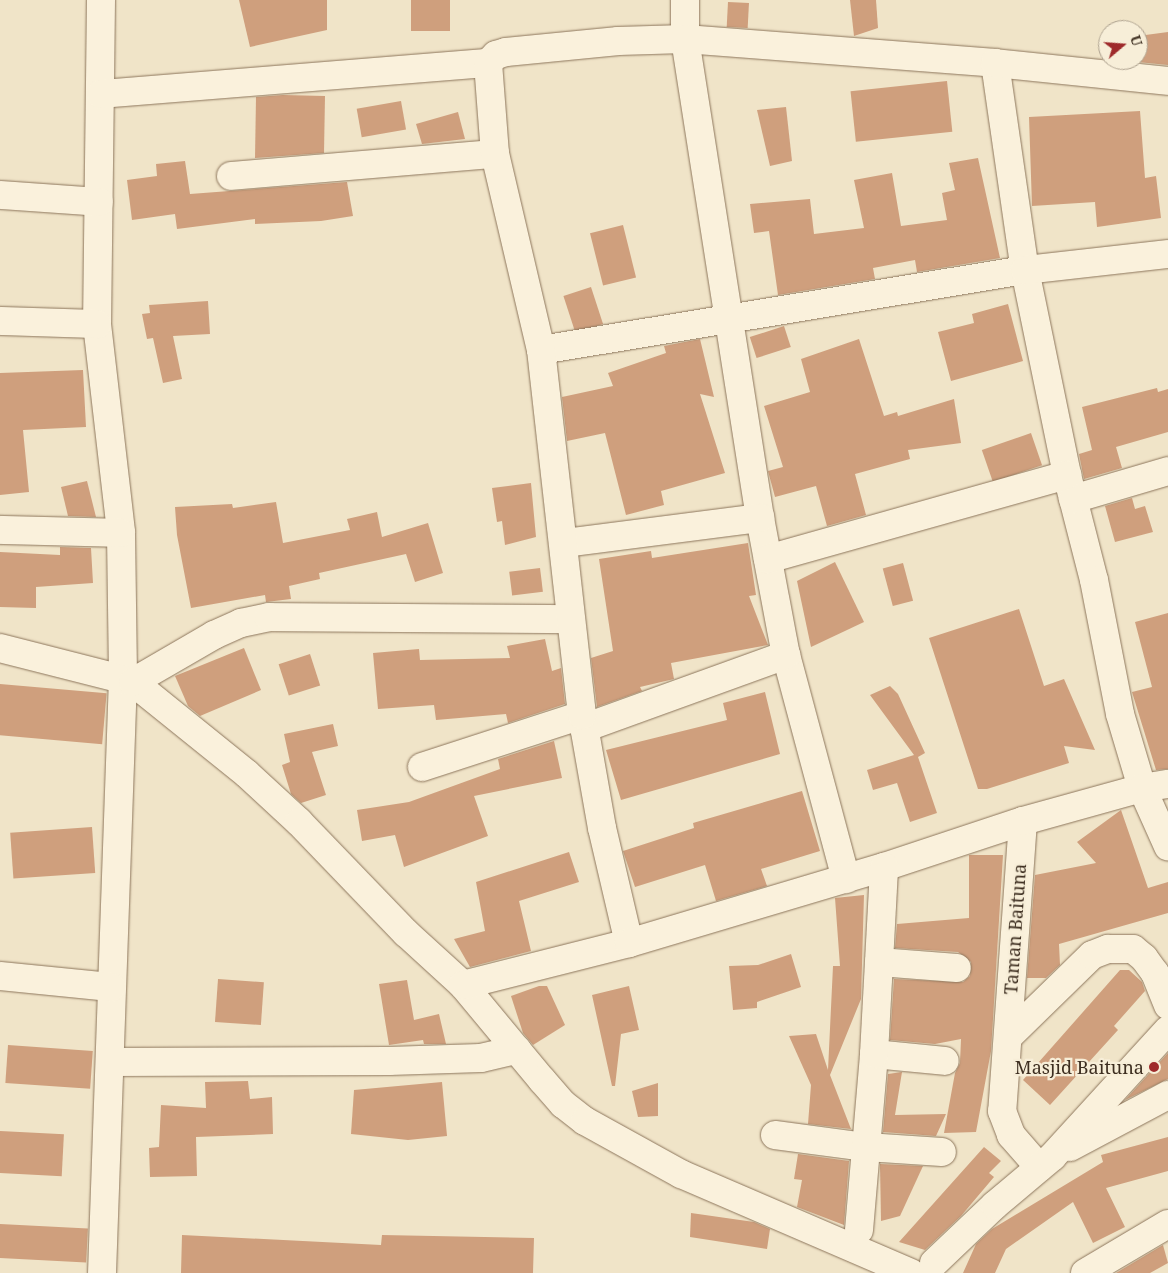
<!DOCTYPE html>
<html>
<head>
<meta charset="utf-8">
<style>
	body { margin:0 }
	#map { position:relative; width:1168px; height:1273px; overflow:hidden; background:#f0e4c8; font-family:"Noto Serif",serif }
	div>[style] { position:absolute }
	.building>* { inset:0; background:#cf9f7d; transform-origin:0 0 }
	.roads { filter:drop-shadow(0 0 1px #8d765c) drop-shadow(0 0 1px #8d765c) }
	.minor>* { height:28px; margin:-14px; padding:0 14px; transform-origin:14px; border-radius:14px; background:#faf1dc }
	.dots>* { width:14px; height:14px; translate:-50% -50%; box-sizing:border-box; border:2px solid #f7eed8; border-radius:50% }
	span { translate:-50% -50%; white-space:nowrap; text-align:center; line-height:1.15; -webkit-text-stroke:4.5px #f7eed8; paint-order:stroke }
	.street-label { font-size:18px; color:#3d2e20 }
	.poi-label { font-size:18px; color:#3d2e20 }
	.right { translate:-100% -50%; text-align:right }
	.north { position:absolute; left:1098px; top:20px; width:50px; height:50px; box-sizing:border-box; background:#f7eed8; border:1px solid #ada18e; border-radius:50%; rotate:72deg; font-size:14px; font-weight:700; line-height:20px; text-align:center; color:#3d2e20 }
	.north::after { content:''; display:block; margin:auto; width:18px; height:22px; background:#9e2a2b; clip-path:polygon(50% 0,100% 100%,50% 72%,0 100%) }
</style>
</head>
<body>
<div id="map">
	<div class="building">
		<i style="clip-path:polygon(239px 0,327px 0,327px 30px,250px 47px)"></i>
		<i style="left:411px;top:0;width:39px;height:31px"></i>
		<i style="clip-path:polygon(850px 0,876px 0,878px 28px,854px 36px)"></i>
		<i style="left:728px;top:2px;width:21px;height:25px;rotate:3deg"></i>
		<i style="clip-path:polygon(1168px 32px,1168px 65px,1138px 62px,1138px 36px)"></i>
		<i style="left:947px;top:81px;width:51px;height:97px;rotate:84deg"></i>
		<i style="clip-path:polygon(283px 95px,325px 96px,324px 153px,255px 158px,256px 97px)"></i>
		<i style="left:401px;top:101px;width:29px;height:45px;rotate:80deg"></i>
		<i style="clip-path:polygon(786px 107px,792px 161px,770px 166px,757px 110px)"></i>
		<i style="clip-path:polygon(1140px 111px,1145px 178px,1156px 176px,1161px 218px,1097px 227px,1095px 202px,1032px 206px,1029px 117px)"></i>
		<i style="clip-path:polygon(458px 112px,465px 139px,422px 144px,416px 124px)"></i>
		<i style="clip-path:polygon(978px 158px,1000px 258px,917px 272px,915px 260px,873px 268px,875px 279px,778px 295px,769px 231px,754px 233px,750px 204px,810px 199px,814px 234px,864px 228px,854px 180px,892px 173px,901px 226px,947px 220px,942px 193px,955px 190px,949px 163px)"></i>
		<i style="clip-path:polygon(185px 161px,190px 194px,347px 182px,353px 216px,321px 221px,255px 224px,255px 219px,177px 229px,175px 214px,132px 220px,127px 180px,157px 176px,156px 164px)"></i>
		<i style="left:623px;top:225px;width:54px;height:34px;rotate:76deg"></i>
		<i style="left:591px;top:287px;width:39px;height:29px;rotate:72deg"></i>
		<i style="clip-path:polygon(208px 301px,210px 334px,173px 336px,182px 379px,163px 383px,153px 338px,147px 339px,142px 314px,150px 313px,149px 305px)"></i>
		<i style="clip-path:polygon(1008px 304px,1023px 361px,951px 381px,938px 332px,974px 323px,972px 314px)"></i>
		<i style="left:784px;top:326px;width:22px;height:36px;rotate:72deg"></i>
		<i style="clip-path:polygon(700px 339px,714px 397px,700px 394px,725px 473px,661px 491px,664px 505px,626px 515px,605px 433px,567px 441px,562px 397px,613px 386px,608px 373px,666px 353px,664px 346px)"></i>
		<i style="clip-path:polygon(859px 339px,884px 416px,897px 412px,898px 416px,954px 399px,961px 443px,908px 450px,910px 459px,855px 474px,866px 515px,827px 526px,816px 486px,775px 497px,768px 471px,783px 467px,764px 406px,810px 392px,801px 359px)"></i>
		<i style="clip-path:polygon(83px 370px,86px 427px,23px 430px,29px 492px,0 495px,0 373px)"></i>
		<i style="clip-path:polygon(1157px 388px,1158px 392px,1168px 389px,1168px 432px,1116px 447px,1122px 468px,1084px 479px,1079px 454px,1092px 450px,1082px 407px)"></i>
		<i style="left:1031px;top:433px;width:34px;height:52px;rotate:71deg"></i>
		<i style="clip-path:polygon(87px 481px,96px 517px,68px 516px,61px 487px)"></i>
		<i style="clip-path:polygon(531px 483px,536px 537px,505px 545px,502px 521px,497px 522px,492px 488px)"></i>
		<i style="clip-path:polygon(1132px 498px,1135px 509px,1145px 506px,1153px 532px,1115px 542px,1105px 506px)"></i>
		<i style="clip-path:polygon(276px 502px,283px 543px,350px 530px,347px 519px,377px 512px,382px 537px,428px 523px,443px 573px,415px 582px,406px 554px,319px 573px,320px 579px,289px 586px,291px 599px,266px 602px,265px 595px,191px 608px,177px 535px,175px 507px,232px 504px,233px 508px)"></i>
		<i style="clip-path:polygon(748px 543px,756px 595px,749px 596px,768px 645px,671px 663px,674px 679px,640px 687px,642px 691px,597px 707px,591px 658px,613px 651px,599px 559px,651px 551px,652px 558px)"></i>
		<i style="clip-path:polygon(60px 547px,91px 548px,93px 583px,36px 587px,36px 608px,0 607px,0 552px,60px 555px)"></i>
		<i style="clip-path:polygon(835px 562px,864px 622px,811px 647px,797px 581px)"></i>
		<i style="left:903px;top:563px;width:39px;height:21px;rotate:75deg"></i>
		<i style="left:540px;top:568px;width:24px;height:31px;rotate:83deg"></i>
		<i style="clip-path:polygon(1019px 609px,1044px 686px,1064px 679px,1095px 750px,1064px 746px,1069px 763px,987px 789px,978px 789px,929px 638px)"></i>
		<i style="clip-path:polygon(1168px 613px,1168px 769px,1156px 770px,1132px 692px,1152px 687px,1135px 622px)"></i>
		<i style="clip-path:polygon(545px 639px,552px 671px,561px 668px,565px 704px,508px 723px,506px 714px,436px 720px,434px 705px,378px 709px,373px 653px,419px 649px,420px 660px,510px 658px,507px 646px)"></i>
		<i style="clip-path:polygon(244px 648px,261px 690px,200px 716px,188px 706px,175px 676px)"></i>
		<i style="left:310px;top:654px;width:33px;height:33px;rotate:72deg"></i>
		<i style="left:0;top:684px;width:107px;height:51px;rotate:5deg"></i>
		<i style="clip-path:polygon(890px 686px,898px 694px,925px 753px,918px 757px,937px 813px,910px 822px,897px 783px,873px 790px,867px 770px,914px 755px,870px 695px)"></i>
		<i style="clip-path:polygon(765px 692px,780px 754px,621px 800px,606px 750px,727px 720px,723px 703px)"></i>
		<i style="clip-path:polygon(333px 724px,338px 746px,312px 752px,326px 795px,301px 803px,291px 794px,282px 765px,290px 762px,284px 734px)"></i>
		<i style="clip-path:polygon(554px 741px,562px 778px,474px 796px,488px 836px,404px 867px,395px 835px,362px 841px,357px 810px,409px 802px,500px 769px,498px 759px)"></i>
		<i style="clip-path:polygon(802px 791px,820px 851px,761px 869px,767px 886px,716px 901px,705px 865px,635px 887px,623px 851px,694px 828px,693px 823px)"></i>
		<i style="clip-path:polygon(1121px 810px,1148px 888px,1168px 882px,1168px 913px,1059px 944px,1060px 965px,1046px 978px,1027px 978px,1035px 875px,1096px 863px,1077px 842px)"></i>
		<i style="left:92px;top:827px;width:46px;height:82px;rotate:86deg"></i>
		<i style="clip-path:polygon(569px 852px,579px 882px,519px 901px,531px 951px,470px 967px,454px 939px,485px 931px,476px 882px)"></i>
		<i style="clip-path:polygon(969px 855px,1003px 855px,991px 1051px,976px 1132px,944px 1133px,955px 1073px,960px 1063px,961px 1039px,935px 1044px,890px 1040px,894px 979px,963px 982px,970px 976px,971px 962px,958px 952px,895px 948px,897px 924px,969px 918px)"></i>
		<i style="clip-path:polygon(864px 895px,861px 999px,830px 1075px,851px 1129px,808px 1124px,811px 1085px,789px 1036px,816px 1034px,828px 1070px,833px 966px,840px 966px,835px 898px)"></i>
		<i style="clip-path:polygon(791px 954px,801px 987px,757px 1002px,757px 1008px,733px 1010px,729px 966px,758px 965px)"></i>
		<i style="clip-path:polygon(1120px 970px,1129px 970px,1142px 982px,1145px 991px,1114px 1026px,1118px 1030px,1050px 1105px,1023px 1080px)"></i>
		<i style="left:218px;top:979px;width:46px;height:43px;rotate:4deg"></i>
		<i style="clip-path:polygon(407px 980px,414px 1020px,439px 1014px,446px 1044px,424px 1044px,423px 1040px,389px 1045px,379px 984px)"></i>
		<i style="clip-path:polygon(539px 986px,547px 986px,565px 1025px,533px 1045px,523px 1033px,511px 996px)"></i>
		<i style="clip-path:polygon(629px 986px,639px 1030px,621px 1034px,615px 1086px,612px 1086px,592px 995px)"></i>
		<i style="left:8px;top:1045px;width:85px;height:38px;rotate:4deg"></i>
		<i style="clip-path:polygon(1168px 1053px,1168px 1079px,1125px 1100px)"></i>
		<i style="clip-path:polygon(902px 1072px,895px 1115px,946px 1114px,936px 1136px,883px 1132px,888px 1074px)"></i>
		<i style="clip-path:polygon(248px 1081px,250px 1099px,272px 1097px,273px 1134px,196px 1137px,197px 1176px,150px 1177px,149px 1148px,159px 1147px,161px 1105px,206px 1108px,205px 1082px)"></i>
		<i style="clip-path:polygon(442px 1082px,447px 1136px,408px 1140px,351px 1134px,354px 1090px)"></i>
		<i style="clip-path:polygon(658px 1083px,658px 1116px,638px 1117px,632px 1091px)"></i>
		<i style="left:0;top:1131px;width:64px;height:42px;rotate:3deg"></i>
		<i style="clip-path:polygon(1168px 1137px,1168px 1171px,1106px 1188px,1125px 1227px,1093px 1243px,1073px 1202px,1006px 1249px,995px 1273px,963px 1273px,976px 1244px,992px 1229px,1103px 1162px,1101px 1155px)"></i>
		<i style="clip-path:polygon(984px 1147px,1001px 1161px,989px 1173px,994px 1177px,961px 1216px,925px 1250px,899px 1242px)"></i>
		<i style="clip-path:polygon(798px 1154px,849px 1161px,844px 1225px,797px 1207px,802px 1180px,794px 1179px)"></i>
		<i style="clip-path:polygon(880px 1164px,923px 1166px,900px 1216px,881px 1221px)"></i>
		<i style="clip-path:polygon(691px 1213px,754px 1222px,770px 1229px,767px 1249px,690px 1237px)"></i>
		<i style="left:0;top:1224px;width:88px;height:34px;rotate:3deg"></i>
		<i style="clip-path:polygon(182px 1235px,381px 1245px,382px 1235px,534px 1238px,533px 1273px,181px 1273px)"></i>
		<i style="clip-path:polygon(1163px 1245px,1168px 1263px,1150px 1273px,1116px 1273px)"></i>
	</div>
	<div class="roads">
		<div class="minor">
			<i style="left:101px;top:0;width:324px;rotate:90.7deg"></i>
			<i style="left:97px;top:324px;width:210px;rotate:83.4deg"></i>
			<i style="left:121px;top:533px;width:145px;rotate:89.2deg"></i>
			<i style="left:123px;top:678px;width:595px;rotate:92.02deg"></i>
			<i style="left:685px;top:0;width:39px;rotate:90deg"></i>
			<i style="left:685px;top:39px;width:485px;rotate:81.1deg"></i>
			<i style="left:760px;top:518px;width:139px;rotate:79.3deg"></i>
			<i style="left:786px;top:655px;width:232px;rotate:75deg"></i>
			<i style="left:995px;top:63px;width:209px;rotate:81.8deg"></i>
			<i style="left:1025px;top:270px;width:209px;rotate:78.4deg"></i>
			<i style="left:1067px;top:475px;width:108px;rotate:75.6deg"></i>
			<i style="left:1094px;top:580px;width:136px;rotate:79deg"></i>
			<i style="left:1120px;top:714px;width:77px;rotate:73.4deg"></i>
			<i style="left:1142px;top:788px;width:64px;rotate:65.9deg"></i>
			<i style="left:101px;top:94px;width:388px;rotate:-4.6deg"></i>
			<i style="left:231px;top:176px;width:265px;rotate:-4.8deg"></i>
			<i style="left:0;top:195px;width:99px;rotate:4deg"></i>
			<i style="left:0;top:321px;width:97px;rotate:1.8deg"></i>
			<i style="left:541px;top:350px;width:491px;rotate:-9.4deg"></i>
			<i style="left:1025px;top:270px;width:144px;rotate:-6.4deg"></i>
			<i style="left:1073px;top:499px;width:99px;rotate:-16.4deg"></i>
			<i style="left:0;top:530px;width:121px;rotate:1.4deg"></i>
			<i style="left:564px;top:543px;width:198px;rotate:-7.3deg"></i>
			<i style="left:768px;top:559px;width:311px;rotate:-15.7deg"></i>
			<i style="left:0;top:648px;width:137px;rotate:14.3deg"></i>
			<i style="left:133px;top:682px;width:146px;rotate:38.9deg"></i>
			<i style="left:247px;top:774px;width:71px;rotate:42.7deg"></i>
			<i style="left:299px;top:822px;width:154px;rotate:46.1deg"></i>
			<i style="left:406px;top:933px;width:77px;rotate:42.4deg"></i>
			<i style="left:463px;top:985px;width:124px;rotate:50.3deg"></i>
			<i style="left:542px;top:1080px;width:32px;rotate:49deg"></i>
			<i style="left:563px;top:1104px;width:28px;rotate:38deg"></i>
			<i style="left:585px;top:1121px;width:110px;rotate:28.9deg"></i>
			<i style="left:681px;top:1174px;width:250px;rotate:23.3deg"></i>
			<i style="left:133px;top:682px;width:94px;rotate:-30.1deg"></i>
			<i style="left:214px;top:635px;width:30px;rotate:-24deg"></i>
			<i style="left:241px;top:623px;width:29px;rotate:-12deg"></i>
			<i style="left:269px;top:617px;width:300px;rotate:0.4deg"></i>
			<i style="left:584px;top:728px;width:215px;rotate:-19.9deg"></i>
			<i style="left:422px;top:767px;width:168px;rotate:-18deg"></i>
			<i style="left:1023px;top:821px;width:291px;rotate:94.1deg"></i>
			<i style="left:1002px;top:1111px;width:26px;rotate:69deg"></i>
			<i style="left:1011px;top:1135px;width:43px;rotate:48.8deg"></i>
			<i style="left:629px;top:943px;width:118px;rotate:-103.2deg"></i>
			<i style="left:602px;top:828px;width:115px;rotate:-100deg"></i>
			<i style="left:582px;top:715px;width:367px;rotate:-96.4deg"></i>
			<i style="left:541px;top:350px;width:201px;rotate:-103.2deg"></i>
			<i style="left:495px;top:154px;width:91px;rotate:-94.4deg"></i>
			<i style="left:488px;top:63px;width:11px;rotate:-45deg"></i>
			<i style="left:496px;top:55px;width:10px;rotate:-17deg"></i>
			<i style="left:506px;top:52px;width:113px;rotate:-5.6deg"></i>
			<i style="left:618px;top:41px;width:67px;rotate:-1.7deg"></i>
			<i style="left:685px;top:39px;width:311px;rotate:4.4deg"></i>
			<i style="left:995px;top:63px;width:174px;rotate:5.9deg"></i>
			<i style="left:879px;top:962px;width:78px;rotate:4.4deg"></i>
			<i style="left:0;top:976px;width:112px;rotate:5.7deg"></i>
			<i style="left:463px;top:985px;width:171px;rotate:-14.2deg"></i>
			<i style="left:629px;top:943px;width:266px;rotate:-16.6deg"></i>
			<i style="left:884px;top:867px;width:146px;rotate:-18.3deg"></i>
			<i style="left:1023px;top:821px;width:123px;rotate:-15.5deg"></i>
			<i style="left:1142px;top:788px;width:26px;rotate:-9deg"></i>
			<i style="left:1008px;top:1037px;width:117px;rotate:-44.3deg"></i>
			<i style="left:1092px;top:955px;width:17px;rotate:-21deg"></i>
			<i style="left:1108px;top:949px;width:25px"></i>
			<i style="left:1133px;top:949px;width:14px;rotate:39deg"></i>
			<i style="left:1144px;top:958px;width:19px;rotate:54deg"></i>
			<i style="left:1155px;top:973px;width:35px;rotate:68deg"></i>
			<i style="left:874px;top:1054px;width:71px;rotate:5.6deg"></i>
			<i style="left:110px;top:1062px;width:279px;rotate:-0.2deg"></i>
			<i style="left:389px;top:1061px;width:92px;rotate:-1.9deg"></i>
			<i style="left:481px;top:1058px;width:37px;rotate:-13deg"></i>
			<i style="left:775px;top:1135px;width:92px;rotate:7.5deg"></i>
			<i style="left:866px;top:1147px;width:76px;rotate:3.8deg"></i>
			<i style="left:1070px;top:1147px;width:111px;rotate:-28deg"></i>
			<i style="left:859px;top:1230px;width:177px;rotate:-85.1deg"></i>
			<i style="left:874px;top:1054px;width:187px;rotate:-86.9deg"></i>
			<i style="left:934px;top:1263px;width:84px;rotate:-43.6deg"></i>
			<i style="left:995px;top:1205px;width:75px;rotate:-40.1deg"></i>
			<i style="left:1052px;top:1157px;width:172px;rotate:-47.6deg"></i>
			<i style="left:1085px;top:1273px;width:96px;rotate:-30.6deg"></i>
		</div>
	</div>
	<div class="dots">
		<i style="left:1154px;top:1067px;background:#9e2a2b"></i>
	</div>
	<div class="street-label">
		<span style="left:1015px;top:929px;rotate:-86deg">Taman Baituna</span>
	</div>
	<div class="poi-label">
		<span class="right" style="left:1144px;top:1067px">Masjid Baituna</span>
	</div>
	<div class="north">U</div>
</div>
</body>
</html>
